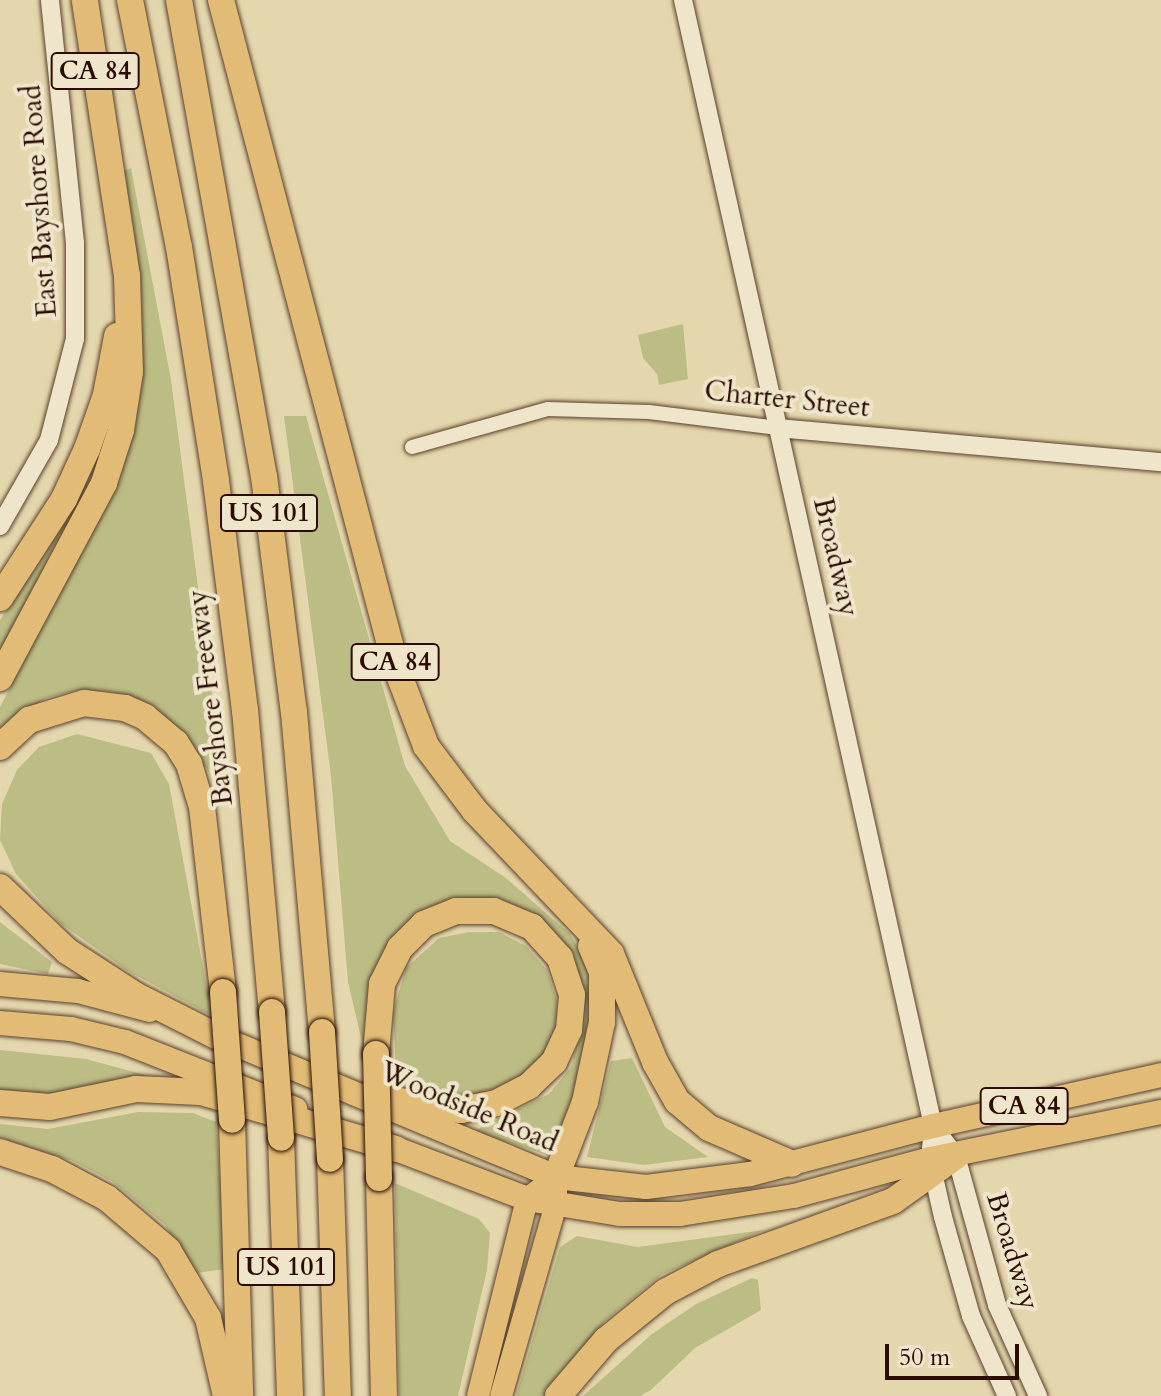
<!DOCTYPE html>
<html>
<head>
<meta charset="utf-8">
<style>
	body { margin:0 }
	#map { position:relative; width:1161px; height:1396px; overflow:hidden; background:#e5d7ad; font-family:Cardo,serif }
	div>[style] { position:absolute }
	.green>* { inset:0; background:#bcbc85 }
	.roads { filter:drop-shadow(0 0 2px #59402b) drop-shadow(0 0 2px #59402b) }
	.minor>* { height:14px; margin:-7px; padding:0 7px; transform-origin:7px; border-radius:7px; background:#eee5ca }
	.tertiary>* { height:18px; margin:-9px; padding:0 9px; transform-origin:9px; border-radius:9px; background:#eee5ca }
	.primary>* { height:22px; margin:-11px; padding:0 11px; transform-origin:11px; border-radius:11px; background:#e2bc76 }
	.trunk>* { height:24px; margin:-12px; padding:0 12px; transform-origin:12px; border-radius:12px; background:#e2bc76 }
	.motorway>* { height:26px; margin:-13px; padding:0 13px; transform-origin:13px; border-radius:13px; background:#e2bc76 }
	.bridges { filter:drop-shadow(0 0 2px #2a0d00) drop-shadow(0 0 2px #2a0d00) }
	.motorway-bridge>* { height:26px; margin:-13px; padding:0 13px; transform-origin:13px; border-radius:13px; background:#e2bc76 }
	span { translate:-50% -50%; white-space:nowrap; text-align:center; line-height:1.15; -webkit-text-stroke:8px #eee5ca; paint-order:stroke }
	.shield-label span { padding:2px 6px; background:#eee5ca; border:2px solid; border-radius:6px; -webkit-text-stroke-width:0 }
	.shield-label { font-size:26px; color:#2a0d00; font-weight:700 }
	.street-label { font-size:28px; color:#2a0d00 }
	.scale { position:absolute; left:885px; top:1344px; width:134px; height:36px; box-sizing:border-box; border:4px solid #2a0d00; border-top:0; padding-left:10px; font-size:24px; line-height:28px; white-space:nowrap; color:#2a0d00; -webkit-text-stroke:6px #eee5ca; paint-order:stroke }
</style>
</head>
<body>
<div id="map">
	<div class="green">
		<i style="clip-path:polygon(131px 168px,171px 380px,212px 694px,209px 773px,184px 734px,153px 706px,111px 692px,77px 690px,46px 698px,0 728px,0 707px,111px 493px,119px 173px)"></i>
		<i style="clip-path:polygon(683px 324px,688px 379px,659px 385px,657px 374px,643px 358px,638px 335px)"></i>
		<i style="clip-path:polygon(284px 416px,306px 416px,405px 766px,450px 841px,506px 878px,570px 934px,588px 966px,594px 1012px,572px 1106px,547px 1155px,474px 1131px,549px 1094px,572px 1066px,585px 1003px,573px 962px,530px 917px,439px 908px,369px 988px,363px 1046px,348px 982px,331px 776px)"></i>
		<i style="clip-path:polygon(75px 507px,68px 535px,0 660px,0 620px)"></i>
		<i style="clip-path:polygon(77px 734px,151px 753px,169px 784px,212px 1016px,128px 971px,60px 923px,16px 874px,0 840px,2px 804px,17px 770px,39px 747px)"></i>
		<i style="clip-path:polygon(0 922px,52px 962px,48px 974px,0 964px)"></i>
		<i style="clip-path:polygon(469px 932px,499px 932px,526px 946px,547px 970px,557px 1001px,556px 1039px,542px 1064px,482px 1100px,397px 1091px,393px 1012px,406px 968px,439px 938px)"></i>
		<i style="clip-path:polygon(0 1050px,86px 1059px,156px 1078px,70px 1098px,0 1095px)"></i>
		<i style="clip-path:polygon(632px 1058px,665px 1127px,708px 1157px,644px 1165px,587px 1157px,611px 1061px)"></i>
		<i style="clip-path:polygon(138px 1112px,193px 1113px,216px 1122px,226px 1269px,196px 1273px,165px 1225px,113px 1182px,73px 1161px,0 1138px,0 1124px,48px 1129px)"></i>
		<i style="clip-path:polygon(395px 1183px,479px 1219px,490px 1233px,487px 1270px,458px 1396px,399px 1396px)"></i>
		<i style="clip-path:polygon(764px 1230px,661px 1275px,606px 1320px,545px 1396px,516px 1396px,560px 1247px,577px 1236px,638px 1247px)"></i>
		<i style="clip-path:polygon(752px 1278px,758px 1280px,761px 1310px,695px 1348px,651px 1390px,640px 1396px,583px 1396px,652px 1334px,696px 1304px)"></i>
	</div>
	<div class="roads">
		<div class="minor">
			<i style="left:412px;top:447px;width:141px;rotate:-15.6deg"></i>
			<i style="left:548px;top:409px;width:101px;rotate:1.7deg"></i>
			<i style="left:649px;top:412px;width:130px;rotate:7.1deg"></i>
		</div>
		<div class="tertiary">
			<i style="left:683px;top:0;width:1153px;rotate:77.48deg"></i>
			<i style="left:933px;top:1126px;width:33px;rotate:95deg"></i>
			<i style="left:930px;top:1159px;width:59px;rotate:77.4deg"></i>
			<i style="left:943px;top:1217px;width:103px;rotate:74.2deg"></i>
			<i style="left:971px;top:1316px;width:88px;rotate:65.8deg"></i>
			<i style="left:778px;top:428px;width:385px;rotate:5.1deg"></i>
			<i style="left:0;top:526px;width:99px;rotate:-60.3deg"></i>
			<i style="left:49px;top:440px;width:104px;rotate:-75.6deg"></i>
			<i style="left:75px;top:339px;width:96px;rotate:-90deg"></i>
			<i style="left:75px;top:243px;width:244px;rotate:-95.9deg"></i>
			<i style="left:933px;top:1126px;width:38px;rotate:53deg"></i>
			<i style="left:956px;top:1156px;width:155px;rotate:74.6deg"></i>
			<i style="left:997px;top:1305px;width:100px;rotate:65.7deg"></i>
		</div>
		<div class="primary">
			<i style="left:478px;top:1396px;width:203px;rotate:-76deg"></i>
			<i style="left:527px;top:1199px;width:36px;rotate:-37deg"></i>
			<i style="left:501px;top:1396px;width:200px;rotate:-74deg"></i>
			<i style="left:556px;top:1204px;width:18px;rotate:-90deg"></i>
		</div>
		<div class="trunk">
			<i style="left:0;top:984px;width:78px;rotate:5.1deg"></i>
			<i style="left:78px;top:991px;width:74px;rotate:14.8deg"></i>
			<i style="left:0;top:1023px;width:71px;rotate:4.8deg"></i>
			<i style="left:71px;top:1029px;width:56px;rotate:13.5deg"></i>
			<i style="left:125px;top:1042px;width:183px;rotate:21.5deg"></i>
			<i style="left:211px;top:1034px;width:373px;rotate:22.5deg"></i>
			<i style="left:556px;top:1177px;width:91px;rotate:6.3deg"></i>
			<i style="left:646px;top:1187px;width:105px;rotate:-7.1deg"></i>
			<i style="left:750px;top:1174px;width:189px;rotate:-14.7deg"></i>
			<i style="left:933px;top:1126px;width:234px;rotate:-12.6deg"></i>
			<i style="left:378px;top:1142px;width:160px;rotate:20.9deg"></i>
			<i style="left:527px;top:1199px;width:94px;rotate:9.2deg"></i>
			<i style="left:620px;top:1214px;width:60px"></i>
			<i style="left:680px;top:1214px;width:115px;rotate:-9deg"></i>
			<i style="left:794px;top:1196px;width:141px;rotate:-15.2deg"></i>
			<i style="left:930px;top:1159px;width:236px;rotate:-11.5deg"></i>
		</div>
		<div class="motorway">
			<i style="left:130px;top:0;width:252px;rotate:78.8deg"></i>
			<i style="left:179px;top:247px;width:237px;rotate:81deg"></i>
			<i style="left:216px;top:481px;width:231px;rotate:82.8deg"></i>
			<i style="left:245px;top:710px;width:303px;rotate:84.9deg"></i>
			<i style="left:179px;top:0;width:484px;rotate:79.9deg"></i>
			<i style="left:264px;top:476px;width:238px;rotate:82.8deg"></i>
			<i style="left:294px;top:712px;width:321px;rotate:85deg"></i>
			<i style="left:221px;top:0;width:690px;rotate:75.3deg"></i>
			<i style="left:396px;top:667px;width:85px;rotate:69.2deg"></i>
			<i style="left:426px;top:746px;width:81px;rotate:53deg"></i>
			<i style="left:475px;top:811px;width:197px;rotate:46.4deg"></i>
			<i style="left:611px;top:954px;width:117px;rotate:67.8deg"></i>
			<i style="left:655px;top:1062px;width:45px;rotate:60.6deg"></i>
			<i style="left:677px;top:1101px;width:42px;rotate:40.2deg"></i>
			<i style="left:709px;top:1128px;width:90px;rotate:23.4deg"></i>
			<i style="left:0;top:598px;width:118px;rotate:-57.1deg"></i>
			<i style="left:64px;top:499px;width:55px;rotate:-65.3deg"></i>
			<i style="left:87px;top:449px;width:57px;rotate:-70.6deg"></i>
			<i style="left:106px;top:395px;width:60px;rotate:-79.4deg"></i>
			<i style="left:0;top:678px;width:221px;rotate:-61.9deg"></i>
			<i style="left:104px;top:483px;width:56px;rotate:-72.2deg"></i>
			<i style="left:121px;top:430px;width:59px;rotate:-81.2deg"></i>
			<i style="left:130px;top:372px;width:96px;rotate:-91.8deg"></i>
			<i style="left:127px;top:276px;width:279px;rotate:-98.7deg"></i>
			<i style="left:0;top:747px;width:40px;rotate:-43deg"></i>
			<i style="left:29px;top:720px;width:58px;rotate:-17.2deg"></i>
			<i style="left:84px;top:703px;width:41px;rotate:7deg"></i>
			<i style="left:125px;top:708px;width:22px;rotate:24deg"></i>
			<i style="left:145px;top:717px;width:40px;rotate:40deg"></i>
			<i style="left:176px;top:743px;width:25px;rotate:58deg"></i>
			<i style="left:189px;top:764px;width:45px;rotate:73.2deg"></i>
			<i style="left:202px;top:807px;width:186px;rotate:83.5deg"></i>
			<i style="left:0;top:887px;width:93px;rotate:43.7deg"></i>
			<i style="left:67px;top:951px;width:81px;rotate:32.9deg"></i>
			<i style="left:135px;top:995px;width:91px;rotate:26.8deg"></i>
			<i style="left:367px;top:1096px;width:95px;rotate:8.5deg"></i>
			<i style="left:461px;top:1110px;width:36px;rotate:-11deg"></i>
			<i style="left:496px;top:1103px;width:37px;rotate:-27deg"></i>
			<i style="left:529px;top:1086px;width:35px;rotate:-44deg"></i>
			<i style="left:554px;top:1062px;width:35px;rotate:-65deg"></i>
			<i style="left:569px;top:1030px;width:35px;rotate:-85deg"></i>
			<i style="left:572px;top:995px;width:39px;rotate:-108deg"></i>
			<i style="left:560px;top:958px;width:42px;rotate:-132.1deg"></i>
			<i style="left:532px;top:927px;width:41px;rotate:-157.2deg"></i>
			<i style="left:494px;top:911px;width:38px;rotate:180deg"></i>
			<i style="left:456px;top:911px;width:35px;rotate:158deg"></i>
			<i style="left:424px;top:924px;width:34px;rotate:135deg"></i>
			<i style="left:400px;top:948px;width:40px;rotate:116.6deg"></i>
			<i style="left:382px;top:984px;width:70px;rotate:94.9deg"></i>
			<i style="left:0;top:1103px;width:50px;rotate:4.6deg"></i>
			<i style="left:50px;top:1107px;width:88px;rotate:-11.8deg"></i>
			<i style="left:136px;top:1089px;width:65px;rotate:2.6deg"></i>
			<i style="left:201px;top:1092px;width:203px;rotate:16.3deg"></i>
			<i style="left:232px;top:1120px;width:276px;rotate:88.3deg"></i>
			<i style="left:281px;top:1138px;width:258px;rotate:88deg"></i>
			<i style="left:0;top:1152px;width:55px;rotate:18.1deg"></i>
			<i style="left:52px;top:1169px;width:62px;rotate:27.8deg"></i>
			<i style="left:107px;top:1198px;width:80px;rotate:40.4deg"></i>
			<i style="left:168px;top:1250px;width:79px;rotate:59.5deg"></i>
			<i style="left:208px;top:1318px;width:80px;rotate:77deg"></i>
			<i style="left:330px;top:1159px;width:237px;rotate:88.1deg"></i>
			<i style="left:556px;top:1177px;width:80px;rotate:-68.9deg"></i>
			<i style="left:585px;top:1102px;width:82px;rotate:-78deg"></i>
			<i style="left:602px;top:1022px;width:50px;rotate:-90deg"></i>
			<i style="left:602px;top:972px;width:28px;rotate:-113deg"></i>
			<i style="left:379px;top:1178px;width:218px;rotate:88.7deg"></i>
			<i style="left:558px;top:1396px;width:74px;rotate:-49.4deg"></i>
			<i style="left:606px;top:1340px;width:76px;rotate:-39.1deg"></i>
			<i style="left:665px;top:1292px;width:60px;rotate:-27.8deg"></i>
			<i style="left:718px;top:1264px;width:186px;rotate:-19.8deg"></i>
			<i style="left:893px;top:1201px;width:77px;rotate:-35.5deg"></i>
		</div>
	</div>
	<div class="bridges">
		<div class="motorway-bridge">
			<i style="left:223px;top:992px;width:128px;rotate:86deg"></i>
			<i style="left:272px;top:1012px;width:126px;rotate:85.9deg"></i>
			<i style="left:322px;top:1032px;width:127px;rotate:86.4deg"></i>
			<i style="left:376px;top:1054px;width:124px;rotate:88.6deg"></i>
		</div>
	</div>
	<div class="shield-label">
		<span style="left:95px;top:71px">CA 84</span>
		<span style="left:269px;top:513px">US 101</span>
		<span style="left:395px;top:662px">CA 84</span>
		<span style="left:1024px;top:1106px">CA 84</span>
		<span style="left:286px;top:1267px">US 101</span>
	</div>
	<div class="street-label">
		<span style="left:39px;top:201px;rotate:-94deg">East Bayshore Road</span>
		<span style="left:787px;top:399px;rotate:6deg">Charter Street</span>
		<span style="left:836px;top:557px;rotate:77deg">Broadway</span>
		<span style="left:210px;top:698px;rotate:-97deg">Bayshore Freeway</span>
		<span style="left:469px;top:1107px;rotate:23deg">Woodside Road</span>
		<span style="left:1013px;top:1251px;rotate:73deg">Broadway</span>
	</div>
	<div class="scale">50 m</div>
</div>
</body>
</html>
